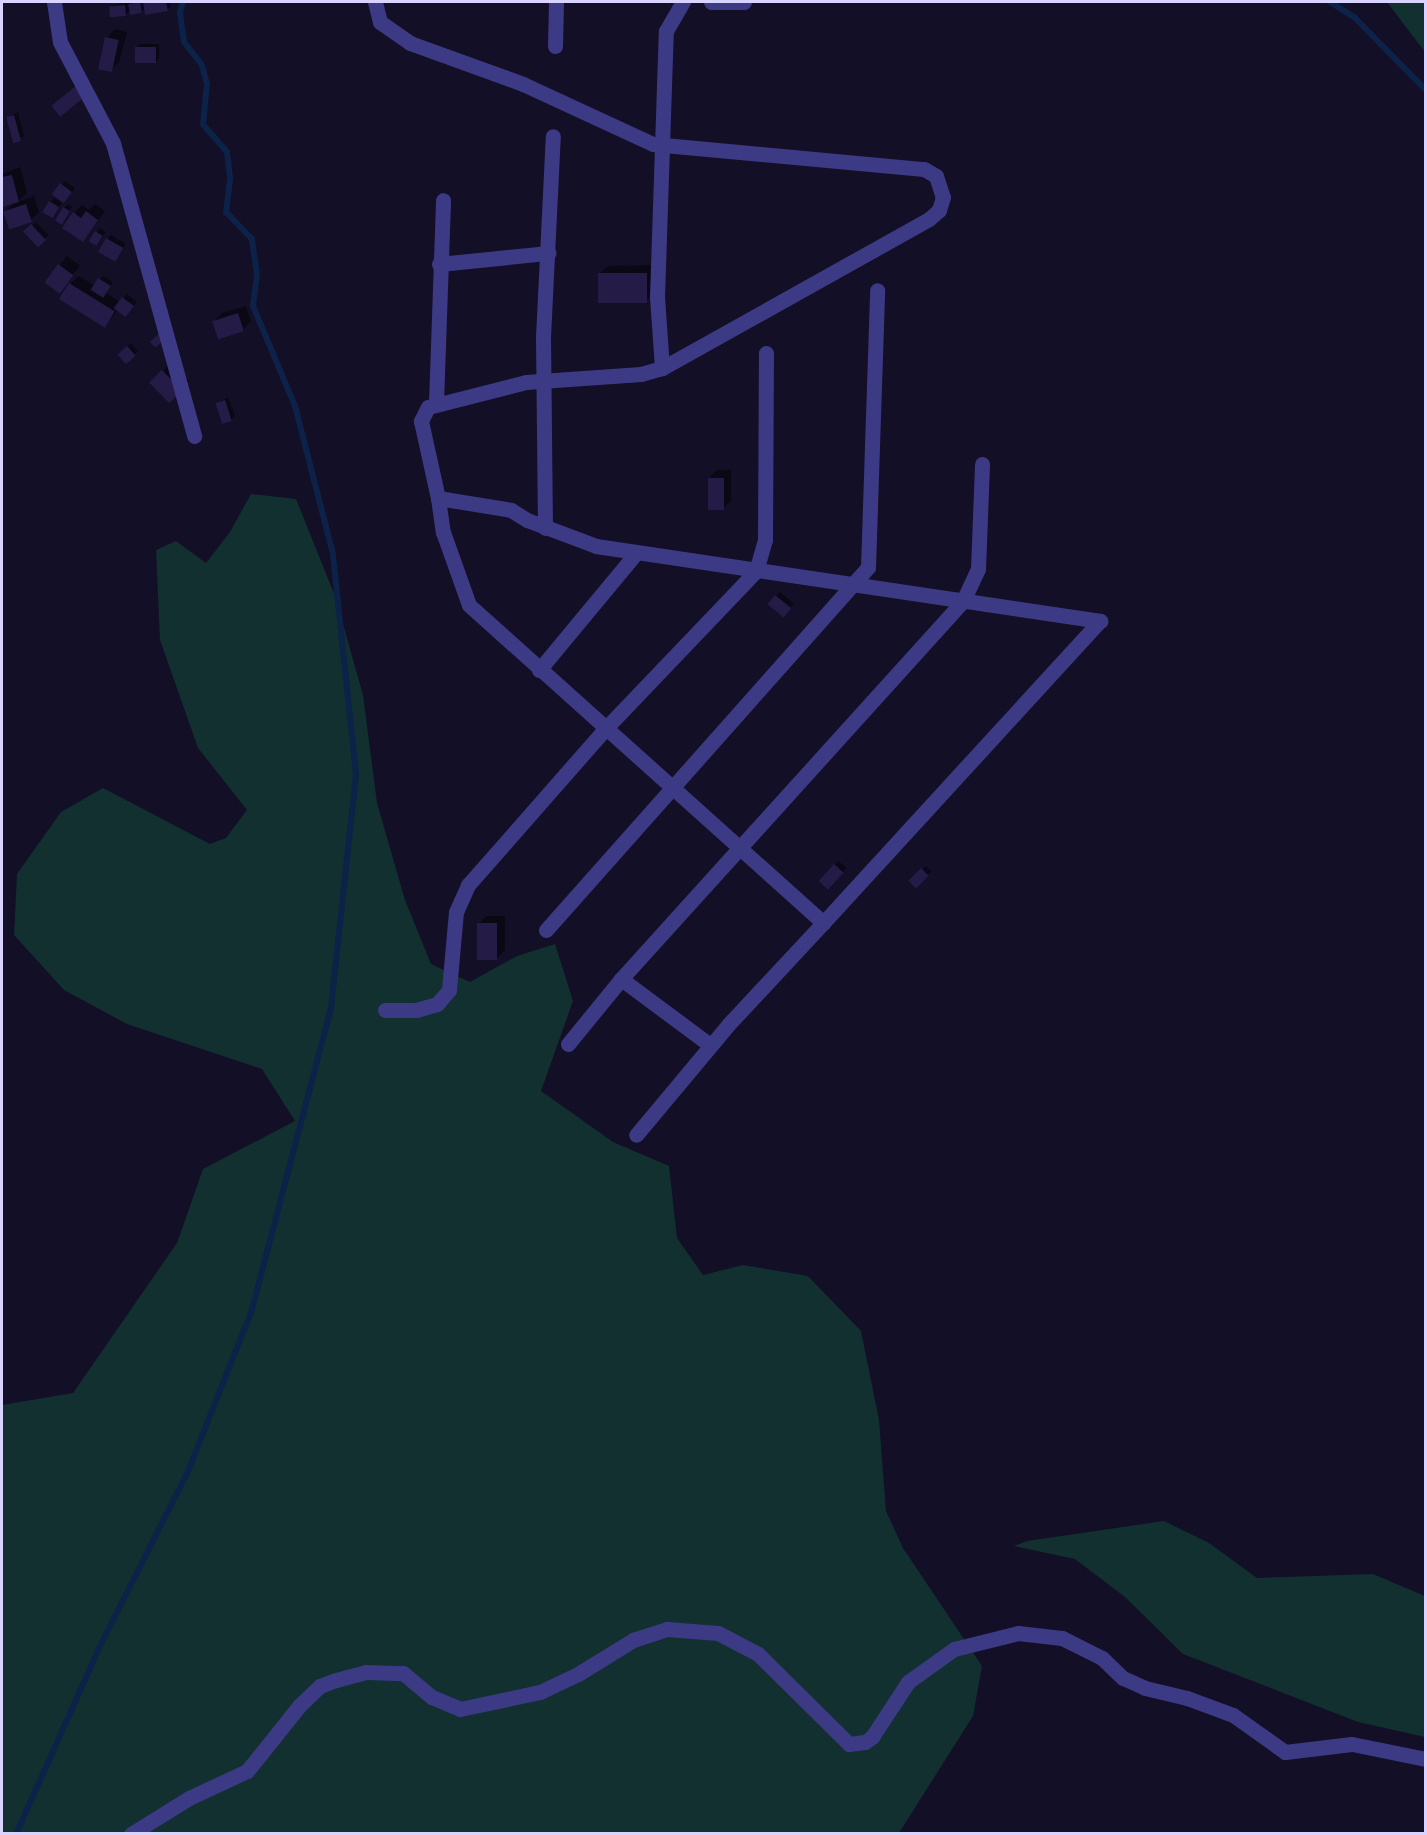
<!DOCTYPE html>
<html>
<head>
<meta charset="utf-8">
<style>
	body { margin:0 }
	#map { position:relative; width:1427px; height:1835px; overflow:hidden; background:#130f26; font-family:"Asap Condensed",sans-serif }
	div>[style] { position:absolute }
	.green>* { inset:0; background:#12302f }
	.shadow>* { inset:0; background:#0007; transform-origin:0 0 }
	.stream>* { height:6px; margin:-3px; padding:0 3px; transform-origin:3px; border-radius:3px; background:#0c2248 }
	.building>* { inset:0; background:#241b47; transform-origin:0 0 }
	.minor>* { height:15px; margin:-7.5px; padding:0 7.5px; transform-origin:7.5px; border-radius:7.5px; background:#3d3a85 }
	span { translate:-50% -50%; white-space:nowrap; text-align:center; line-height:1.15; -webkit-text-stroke:6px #130f26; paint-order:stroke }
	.frame { position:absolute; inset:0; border:3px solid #d9d4ff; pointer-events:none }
</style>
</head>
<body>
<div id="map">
	<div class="green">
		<i style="clip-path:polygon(1387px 2px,1425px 2px,1425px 52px)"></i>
		<i style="clip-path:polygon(251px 494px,296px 499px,335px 596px,363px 695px,377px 803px,405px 900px,431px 964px,470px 982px,517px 956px,555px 944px,573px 1001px,541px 1091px,613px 1142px,669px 1166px,677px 1238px,703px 1275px,743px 1265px,808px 1276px,861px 1331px,879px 1420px,886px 1511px,903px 1548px,982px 1666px,973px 1716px,899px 1833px,2px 1834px,2px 1405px,73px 1393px,177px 1243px,203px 1169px,295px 1121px,262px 1069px,127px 1024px,64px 990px,14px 935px,17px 874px,61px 812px,103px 788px,210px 844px,226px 838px,247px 810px,198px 748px,160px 640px,156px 550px,176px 541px,206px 563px,230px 532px)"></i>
		<i style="clip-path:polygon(1164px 1521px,1209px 1543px,1257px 1578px,1373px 1574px,1425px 1596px,1425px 1737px,1358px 1722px,1183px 1654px,1125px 1597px,1075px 1559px,1014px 1546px,1027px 1541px)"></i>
	</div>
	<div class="shadow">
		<i style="clip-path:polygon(129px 2px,170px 2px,171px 6px,167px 10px,145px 8px,141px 12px,131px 9px,125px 15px,110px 6px)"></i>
		<i style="clip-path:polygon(115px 29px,127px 32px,119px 62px,111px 70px,100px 68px,107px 37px)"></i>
		<i style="clip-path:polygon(141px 44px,159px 44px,159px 58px,156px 62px,137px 47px)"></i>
		<i style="clip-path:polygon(18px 112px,24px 136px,14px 141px,7px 118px)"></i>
		<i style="clip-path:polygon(20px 167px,27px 193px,17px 202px,34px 196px,39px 212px,31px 220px,5px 212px,15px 202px,2px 205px,2px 174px)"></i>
		<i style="clip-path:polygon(65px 181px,75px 188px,68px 197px,62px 184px)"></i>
		<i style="clip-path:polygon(54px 198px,62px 203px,53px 216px,50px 202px)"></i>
		<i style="clip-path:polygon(68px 204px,72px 207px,63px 219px,64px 208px)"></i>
		<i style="clip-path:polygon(95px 204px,105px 211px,83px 240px,74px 213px,82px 205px,89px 210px)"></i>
		<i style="left:36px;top:222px;width:18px;height:14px;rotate:47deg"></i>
		<i style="clip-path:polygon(100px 228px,106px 232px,97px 244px,91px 241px)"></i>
		<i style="clip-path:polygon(111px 235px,126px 244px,114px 261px,107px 239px)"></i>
		<i style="clip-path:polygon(67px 256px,80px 266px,66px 283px,46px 281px)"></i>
		<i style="clip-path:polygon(654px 265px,655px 293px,646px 301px,599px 274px,608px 266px)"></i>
		<i style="clip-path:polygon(79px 276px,95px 286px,103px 276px,113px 282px,106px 293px,120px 302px,127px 294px,137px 302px,129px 312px,118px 310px,105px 326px,70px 284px)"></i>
		<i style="clip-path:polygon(246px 306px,251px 321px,243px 330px,214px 322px,222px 313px)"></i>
		<i style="left:131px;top:343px;width:11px;height:17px;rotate:49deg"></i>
		<i style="left:171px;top:363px;width:25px;height:28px;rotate:45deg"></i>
		<i style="clip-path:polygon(228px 397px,235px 416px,231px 420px,217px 403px)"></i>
		<i style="clip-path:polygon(717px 470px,731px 470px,731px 500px,723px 509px,709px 478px)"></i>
		<i style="left:780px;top:592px;width:18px;height:16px;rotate:41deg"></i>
		<i style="left:838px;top:861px;width:11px;height:26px;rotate:38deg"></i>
		<i style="clip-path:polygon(926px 866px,931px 871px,916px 887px,910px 881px)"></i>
		<i style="clip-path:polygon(487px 916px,505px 916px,505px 950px,497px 958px,478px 924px)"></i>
	</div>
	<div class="stream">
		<i style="left:1330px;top:2px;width:28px;rotate:32deg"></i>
		<i style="left:1354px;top:17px;width:103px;rotate:45.4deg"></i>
		<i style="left:16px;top:1834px;width:210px;rotate:-65.9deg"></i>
		<i style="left:102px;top:1642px;width:186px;rotate:-63.2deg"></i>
		<i style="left:186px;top:1476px;width:175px;rotate:-68.3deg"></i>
		<i style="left:251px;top:1313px;width:315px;rotate:-75.3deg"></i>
		<i style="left:331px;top:1008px;width:235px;rotate:-83.9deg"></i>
		<i style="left:356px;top:774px;width:221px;rotate:-96deg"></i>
		<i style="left:333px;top:554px;width:153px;rotate:-104.4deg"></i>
		<i style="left:295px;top:406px;width:108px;rotate:-112.8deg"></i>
		<i style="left:253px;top:306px;width:31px;rotate:-83deg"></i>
		<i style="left:257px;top:275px;width:36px;rotate:-98deg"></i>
		<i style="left:252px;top:239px;width:37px;rotate:-134deg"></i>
		<i style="left:226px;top:212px;width:35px;rotate:-83deg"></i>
		<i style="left:230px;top:177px;width:25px;rotate:-97deg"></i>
		<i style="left:227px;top:152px;width:37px;rotate:-131deg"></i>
		<i style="left:203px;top:124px;width:40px;rotate:-84.3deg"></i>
		<i style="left:207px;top:84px;width:20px;rotate:-105deg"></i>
		<i style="left:202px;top:65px;width:29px;rotate:-128deg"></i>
		<i style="left:184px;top:42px;width:30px;rotate:-98deg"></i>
		<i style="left:180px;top:12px;width:10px;rotate:-73deg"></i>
	</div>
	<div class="building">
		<i style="left:140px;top:2px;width:11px;height:12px;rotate:80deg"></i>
		<i style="clip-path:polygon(143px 2px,166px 2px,168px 11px,145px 15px)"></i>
		<i style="left:125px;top:5px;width:11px;height:16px;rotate:85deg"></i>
		<i style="left:105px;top:37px;width:14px;height:33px;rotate:12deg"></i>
		<i style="left:135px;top:47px;width:21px;height:16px"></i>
		<i style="left:77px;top:85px;width:14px;height:33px;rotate:51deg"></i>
		<i style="left:14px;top:115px;width:27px;height:8px;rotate:75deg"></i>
		<i style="clip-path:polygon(12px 175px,19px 202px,2px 207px,2px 177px)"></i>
		<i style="left:60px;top:183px;width:15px;height:14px;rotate:37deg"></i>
		<i style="left:49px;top:201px;width:12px;height:13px;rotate:31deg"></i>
		<i style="left:26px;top:204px;width:19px;height:24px;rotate:72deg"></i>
		<i style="left:63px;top:207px;width:8px;height:16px;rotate:30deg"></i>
		<i style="clip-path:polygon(86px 211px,98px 220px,83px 242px,62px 228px,73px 212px,81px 218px)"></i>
		<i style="left:31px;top:224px;width:22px;height:11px;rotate:47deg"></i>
		<i style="left:95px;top:231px;width:9px;height:12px;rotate:32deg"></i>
		<i style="left:106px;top:238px;width:20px;height:16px;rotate:30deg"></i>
		<i style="left:58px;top:264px;width:19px;height:23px;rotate:36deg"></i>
		<i style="left:598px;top:273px;width:49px;height:30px"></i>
		<i style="left:98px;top:278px;width:15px;height:14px;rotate:32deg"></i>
		<i style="left:69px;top:283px;width:54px;height:19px;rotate:32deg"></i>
		<i style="left:122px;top:297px;width:15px;height:14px;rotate:37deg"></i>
		<i style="left:238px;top:313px;width:19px;height:27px;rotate:72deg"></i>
		<i style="left:159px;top:333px;width:8px;height:13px;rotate:45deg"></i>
		<i style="left:127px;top:346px;width:13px;height:13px;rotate:48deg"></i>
		<i style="left:162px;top:370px;width:29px;height:18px;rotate:46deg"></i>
		<i style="left:225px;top:400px;width:22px;height:10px;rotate:72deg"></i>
		<i style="left:708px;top:478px;width:16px;height:32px"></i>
		<i style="left:775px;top:595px;width:21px;height:12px;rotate:39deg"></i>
		<i style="left:834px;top:864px;width:13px;height:23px;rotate:42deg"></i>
		<i style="left:921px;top:868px;width:11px;height:18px;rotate:45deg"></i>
		<i style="left:477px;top:923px;width:20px;height:37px"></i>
	</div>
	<div class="minor">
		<i style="left:54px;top:2px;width:40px;rotate:81.5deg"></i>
		<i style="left:60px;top:42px;width:114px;rotate:62.3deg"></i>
		<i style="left:113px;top:143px;width:304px;rotate:74.5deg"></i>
		<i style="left:375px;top:2px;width:21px;rotate:76deg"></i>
		<i style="left:380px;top:22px;width:37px;rotate:35deg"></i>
		<i style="left:410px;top:43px;width:120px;rotate:19.9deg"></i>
		<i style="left:523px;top:84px;width:143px;rotate:24.8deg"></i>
		<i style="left:653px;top:144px;width:272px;rotate:5.3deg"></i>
		<i style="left:924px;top:169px;width:14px;rotate:30deg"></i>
		<i style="left:936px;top:176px;width:22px;rotate:72deg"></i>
		<i style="left:943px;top:197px;width:14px;rotate:107deg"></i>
		<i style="left:939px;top:210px;width:13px;rotate:138deg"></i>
		<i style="left:929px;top:219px;width:306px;rotate:150.8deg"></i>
		<i style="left:662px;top:368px;width:22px;rotate:164deg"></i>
		<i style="left:641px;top:374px;width:115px;rotate:176deg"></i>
		<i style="left:526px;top:382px;width:101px;rotate:165.7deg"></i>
		<i style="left:428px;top:407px;width:16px;rotate:117deg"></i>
		<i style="left:421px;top:421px;width:79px;rotate:77.6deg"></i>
		<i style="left:438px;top:498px;width:74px;rotate:9.3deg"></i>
		<i style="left:511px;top:510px;width:19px;rotate:32deg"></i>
		<i style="left:527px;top:520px;width:74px;rotate:20.6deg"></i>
		<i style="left:596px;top:546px;width:510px;rotate:8.46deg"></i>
		<i style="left:711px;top:2px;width:33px"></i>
		<i style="left:555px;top:46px;width:44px;rotate:-88.7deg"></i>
		<i style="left:439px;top:264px;width:110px;rotate:-5.8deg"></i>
		<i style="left:662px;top:368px;width:71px;rotate:-94deg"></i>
		<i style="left:657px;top:297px;width:266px;rotate:-88.1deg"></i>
		<i style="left:666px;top:31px;width:34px;rotate:-60deg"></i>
		<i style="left:436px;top:403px;width:203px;rotate:-88deg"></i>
		<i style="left:438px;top:498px;width:34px;rotate:82deg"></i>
		<i style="left:443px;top:532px;width:77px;rotate:70.4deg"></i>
		<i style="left:469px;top:605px;width:476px;rotate:41.9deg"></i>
		<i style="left:823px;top:923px;width:139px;rotate:133deg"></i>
		<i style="left:728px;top:1025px;width:143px;rotate:129.9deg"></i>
		<i style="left:545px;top:528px;width:191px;rotate:-90.6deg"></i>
		<i style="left:543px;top:337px;width:201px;rotate:-87.2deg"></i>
		<i style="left:539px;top:670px;width:152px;rotate:-50.3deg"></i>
		<i style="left:823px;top:923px;width:410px;rotate:-47.5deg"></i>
		<i style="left:546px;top:930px;width:485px;rotate:-48.4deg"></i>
		<i style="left:868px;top:567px;width:277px;rotate:-88.1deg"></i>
		<i style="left:385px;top:1010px;width:31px"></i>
		<i style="left:416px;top:1010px;width:22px;rotate:-16deg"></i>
		<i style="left:437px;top:1004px;width:18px;rotate:-49deg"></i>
		<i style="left:449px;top:990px;width:78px;rotate:-84.9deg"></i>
		<i style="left:456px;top:912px;width:30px;rotate:-66deg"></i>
		<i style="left:468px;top:885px;width:208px;rotate:-48.7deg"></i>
		<i style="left:605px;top:729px;width:219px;rotate:-46.3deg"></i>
		<i style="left:756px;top:571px;width:32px;rotate:-74deg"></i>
		<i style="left:765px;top:540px;width:187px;rotate:-89.7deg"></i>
		<i style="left:568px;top:1044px;width:84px;rotate:-50.8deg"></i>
		<i style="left:710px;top:1045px;width:111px;rotate:-143.4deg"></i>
		<i style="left:621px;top:979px;width:510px;rotate:-47.86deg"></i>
		<i style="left:963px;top:601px;width:35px;rotate:-65deg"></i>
		<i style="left:978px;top:569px;width:105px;rotate:-87.8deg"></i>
		<i style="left:131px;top:1834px;width:68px;rotate:-31.8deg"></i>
		<i style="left:189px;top:1798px;width:64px;rotate:-25deg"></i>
		<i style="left:247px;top:1771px;width:83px;rotate:-51.3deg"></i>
		<i style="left:299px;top:1706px;width:29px;rotate:-44deg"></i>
		<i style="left:320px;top:1686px;width:17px;rotate:-21deg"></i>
		<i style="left:336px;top:1680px;width:31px;rotate:-15deg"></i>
		<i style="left:366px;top:1672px;width:37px;rotate:2deg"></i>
		<i style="left:403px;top:1673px;width:38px;rotate:40deg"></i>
		<i style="left:432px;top:1697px;width:30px;rotate:23deg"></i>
		<i style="left:460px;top:1709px;width:82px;rotate:-12deg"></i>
		<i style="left:540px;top:1692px;width:42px;rotate:-25.3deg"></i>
		<i style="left:578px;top:1674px;width:65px;rotate:-31.7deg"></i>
		<i style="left:633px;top:1640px;width:36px;rotate:-18deg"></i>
		<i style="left:667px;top:1629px;width:51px;rotate:4.5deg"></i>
		<i style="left:718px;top:1633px;width:45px;rotate:27.7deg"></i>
		<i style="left:758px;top:1654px;width:128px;rotate:44.7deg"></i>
		<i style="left:849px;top:1744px;width:16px;rotate:-7deg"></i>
		<i style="left:865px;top:1742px;width:9px;rotate:-36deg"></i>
		<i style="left:872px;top:1737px;width:66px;rotate:-56.8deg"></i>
		<i style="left:908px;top:1682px;width:57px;rotate:-35.7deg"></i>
		<i style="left:954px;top:1649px;width:66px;rotate:-14deg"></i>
		<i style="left:1018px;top:1633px;width:44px;rotate:6.5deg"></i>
		<i style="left:1062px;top:1638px;width:45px;rotate:26.6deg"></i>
		<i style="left:1102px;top:1658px;width:29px;rotate:44deg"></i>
		<i style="left:1123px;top:1678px;width:24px;rotate:24deg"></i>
		<i style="left:1145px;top:1688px;width:43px;rotate:13.4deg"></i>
		<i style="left:1187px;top:1698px;width:49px;rotate:20.3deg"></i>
		<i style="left:1233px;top:1715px;width:64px;rotate:35.4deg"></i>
		<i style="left:1285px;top:1752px;width:67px;rotate:-6.8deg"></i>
		<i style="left:1352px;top:1744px;width:76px;rotate:11.5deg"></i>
	</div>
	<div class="frame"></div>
</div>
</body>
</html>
